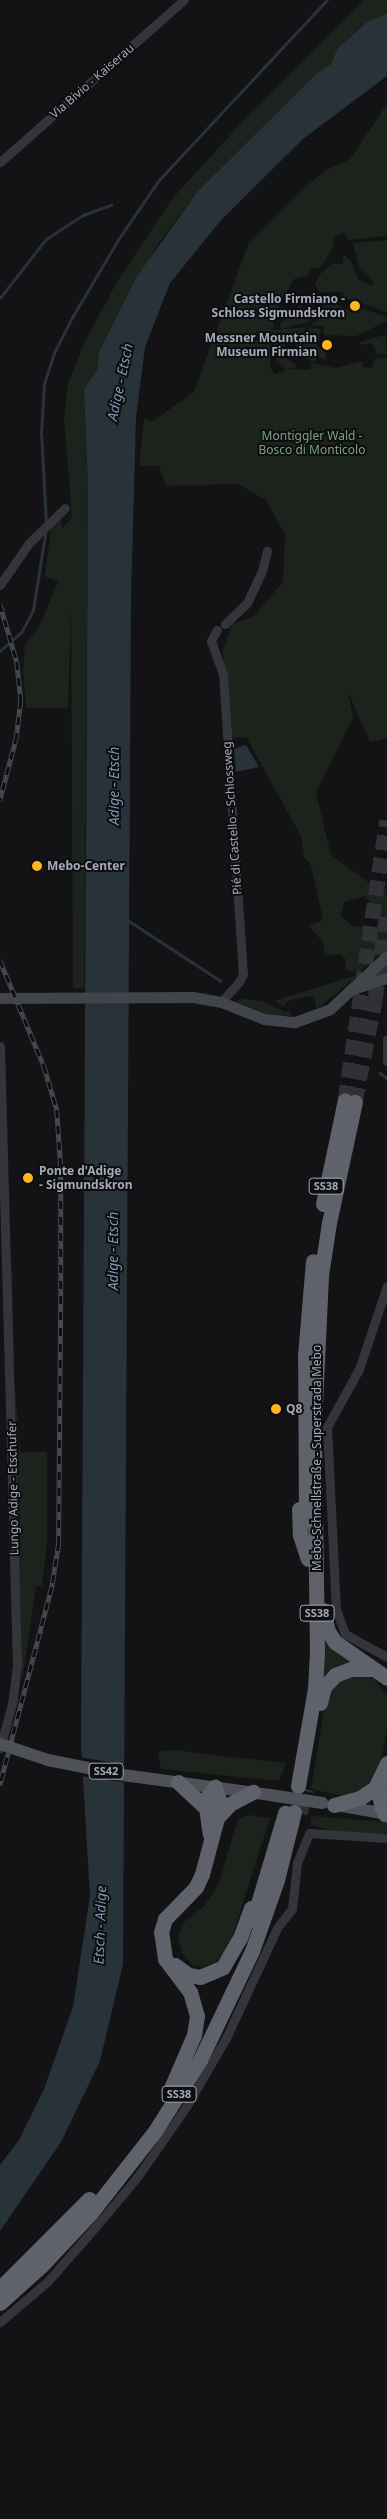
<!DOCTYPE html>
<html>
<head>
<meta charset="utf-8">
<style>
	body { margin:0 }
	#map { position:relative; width:387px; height:2519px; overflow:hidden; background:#131315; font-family:"Noto Sans",sans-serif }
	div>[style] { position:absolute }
	.green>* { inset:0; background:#1b231c }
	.water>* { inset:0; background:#283239 }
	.pier>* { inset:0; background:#131315 }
	.stream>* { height:2.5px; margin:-1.25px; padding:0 1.25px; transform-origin:1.25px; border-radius:1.25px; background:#283239 }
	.highway-tunnel>* { height:15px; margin-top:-7.5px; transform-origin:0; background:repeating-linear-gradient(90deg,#303135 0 15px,transparent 0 23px) }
	.street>* { height:9px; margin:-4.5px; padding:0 4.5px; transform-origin:4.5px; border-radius:4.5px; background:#34353a }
	.secondary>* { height:11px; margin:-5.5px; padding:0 5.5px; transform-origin:5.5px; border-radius:5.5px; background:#41444a }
	.primary>* { height:12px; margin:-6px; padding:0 6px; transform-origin:6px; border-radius:6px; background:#4f5159 }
	.highway>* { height:15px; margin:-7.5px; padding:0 7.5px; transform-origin:7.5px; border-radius:7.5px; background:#5f626b }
	.rail>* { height:4.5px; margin-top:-2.25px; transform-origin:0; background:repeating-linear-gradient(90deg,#0e0e10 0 8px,#46494f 0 16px); box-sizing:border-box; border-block:1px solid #46494f }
	.primary-bridge>* { height:12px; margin:-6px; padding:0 6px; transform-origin:6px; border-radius:6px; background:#4f5159 }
	.dots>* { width:14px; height:14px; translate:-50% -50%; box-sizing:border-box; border:2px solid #0e0e10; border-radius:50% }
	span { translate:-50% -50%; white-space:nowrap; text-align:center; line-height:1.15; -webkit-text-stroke:4px #0e0e10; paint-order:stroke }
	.shield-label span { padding:1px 4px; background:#0e0e10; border:1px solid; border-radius:4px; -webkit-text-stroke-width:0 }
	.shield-label { font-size:11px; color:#a3a9b6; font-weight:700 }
	.street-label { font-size:12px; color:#a3a9b6 }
	.poi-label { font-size:12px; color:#a3a9b6; font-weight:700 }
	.right { translate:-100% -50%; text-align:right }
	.left { translate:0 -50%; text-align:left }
	.park-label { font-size:12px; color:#79a37b }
	.water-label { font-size:14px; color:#7798b5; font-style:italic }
</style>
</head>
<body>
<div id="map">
	<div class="green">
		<i style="clip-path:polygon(364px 0,387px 0,387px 13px,367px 22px,337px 49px,331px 64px,317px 73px,197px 192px,158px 244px,99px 352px,97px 370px,84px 389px,88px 486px,84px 988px,73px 988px,71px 607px,68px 708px,26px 708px,23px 672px,25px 645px,39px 627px,58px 582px,45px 576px,52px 521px,60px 518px,63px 528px,72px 517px,64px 418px,68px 384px,85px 341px,117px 282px,172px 199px,252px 111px)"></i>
		<i style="clip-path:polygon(387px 104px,387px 236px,349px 240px,344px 232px,335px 237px,332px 250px,320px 268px,310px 268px,308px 275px,294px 279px,274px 313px,270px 367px,275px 374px,284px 371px,285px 368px,276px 359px,279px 353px,298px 367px,288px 369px,310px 370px,312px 363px,335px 368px,362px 361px,364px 367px,372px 368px,375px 358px,387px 357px,387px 738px,370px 742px,348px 692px,353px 717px,316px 793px,331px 855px,368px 882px,387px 890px,387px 923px,378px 922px,379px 916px,365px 896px,344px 902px,341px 916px,352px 926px,387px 928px,387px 947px,358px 973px,346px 970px,345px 958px,340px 954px,325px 956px,323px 942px,309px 926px,323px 920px,311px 865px,304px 857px,301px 836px,246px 737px,229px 738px,223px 651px,232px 624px,253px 617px,283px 582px,285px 535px,266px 500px,238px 484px,166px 486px,159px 466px,139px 466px,144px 418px,153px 421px,194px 392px,248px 245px,311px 182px,329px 169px,350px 159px)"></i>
		<i style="clip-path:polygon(387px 240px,387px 312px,344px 297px,342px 292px,319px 292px,315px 284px,321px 273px,333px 263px,343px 264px,343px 254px,351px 261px,358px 279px,373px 286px,373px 281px,360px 269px,353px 243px)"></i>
		<i style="clip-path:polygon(336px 304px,346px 309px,354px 306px,387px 317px,387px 321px,356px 336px,324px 335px,324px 327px,311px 325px,322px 315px,323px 306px)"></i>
		<i style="clip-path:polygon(300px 305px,311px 315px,311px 321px,281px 329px,280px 324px)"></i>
		<i style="clip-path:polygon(307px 327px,296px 342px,292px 339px,274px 354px,273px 330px)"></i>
		<i style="clip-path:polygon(309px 327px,321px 329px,317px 346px,325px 351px,327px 360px,317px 357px,315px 362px,291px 354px)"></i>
		<i style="clip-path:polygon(385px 335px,387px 354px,377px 355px,373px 343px,360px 345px,359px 342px)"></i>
		<i style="clip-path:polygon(360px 974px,317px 1009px,314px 998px,310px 996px,291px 1000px,285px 1003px,286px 1007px,275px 1001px)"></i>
		<i style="clip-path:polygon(242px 999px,262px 1001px,285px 1012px,291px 1011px,291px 1016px,270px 1015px,235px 1002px)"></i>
		<i style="clip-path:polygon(12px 1254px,14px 1375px,20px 1452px,47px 1452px,47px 1542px,42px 1586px,36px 1586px,22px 1683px,8px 1273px,13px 1272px)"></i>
		<i style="clip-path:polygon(322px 1634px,353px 1661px,322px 1678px)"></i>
		<i style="clip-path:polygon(367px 1676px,375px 1680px,387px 1696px,387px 1731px,379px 1771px,362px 1793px,342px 1796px,311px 1789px,327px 1692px,336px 1683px,350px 1677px)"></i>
		<i style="clip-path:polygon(177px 1750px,212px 1755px,286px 1763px,279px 1781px,161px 1769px,158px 1752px)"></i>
		<i style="clip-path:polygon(249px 1815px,270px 1818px,228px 1950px,215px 1962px,201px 1967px,192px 1965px,182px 1953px,178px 1938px,183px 1923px,205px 1905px,219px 1883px,238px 1819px)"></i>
		<i style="clip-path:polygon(311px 1816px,387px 1822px,387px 1833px,342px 1833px,311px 1825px)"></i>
	</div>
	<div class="water">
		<i style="clip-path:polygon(387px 13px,387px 76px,303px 139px,222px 219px,170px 283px,145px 347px,136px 417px,131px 598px,123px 1964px,100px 2061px,61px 2142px,0 2231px,0 2165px,19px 2140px,44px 2089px,73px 2007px,90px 1896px,81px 1745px,88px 486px,84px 389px,97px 370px,99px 352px,136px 278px,197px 192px,317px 73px,331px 64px,337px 49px,367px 22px)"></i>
		<i style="clip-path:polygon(246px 745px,259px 767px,236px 772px,234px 749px)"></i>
	</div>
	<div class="pier">
		<i style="clip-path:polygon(79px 1757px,128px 1765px,128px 1783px,80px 1776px)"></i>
	</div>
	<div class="stream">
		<i style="left:0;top:298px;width:75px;rotate:-52.1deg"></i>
		<i style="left:46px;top:239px;width:44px;rotate:-33deg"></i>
		<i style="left:83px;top:215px;width:30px;rotate:-20deg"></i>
		<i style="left:46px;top:524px;width:91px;rotate:-93.1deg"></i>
		<i style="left:41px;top:433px;width:49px;rotate:-86.5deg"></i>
		<i style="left:44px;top:384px;width:35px;rotate:-72deg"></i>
		<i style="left:55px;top:351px;width:39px;rotate:-63deg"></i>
		<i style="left:73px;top:316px;width:88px;rotate:-59.4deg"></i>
		<i style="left:118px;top:240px;width:73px;rotate:-55.7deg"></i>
		<i style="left:159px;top:180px;width:246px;rotate:-47deg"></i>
		<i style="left:0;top:651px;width:30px;rotate:-42deg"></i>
		<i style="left:22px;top:631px;width:24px;rotate:-62deg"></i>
		<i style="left:33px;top:610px;width:82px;rotate:-80.9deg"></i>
		<i style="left:126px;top:919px;width:113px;rotate:33.1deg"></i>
		<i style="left:380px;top:1073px;width:9px;rotate:36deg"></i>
	</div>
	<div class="highway-tunnel">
		<i style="left:345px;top:1100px;width:283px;rotate:-81.5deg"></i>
		<i style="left:355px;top:1102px;width:104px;rotate:-78.9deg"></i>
		<i style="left:375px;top:1000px;width:88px;rotate:-82.1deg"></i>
		<i style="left:300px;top:1813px;width:25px;rotate:-76deg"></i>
	</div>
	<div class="street">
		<i style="left:0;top:162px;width:245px;rotate:-41.4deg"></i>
		<i style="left:0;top:585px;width:51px;rotate:-55.4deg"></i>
		<i style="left:29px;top:543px;width:50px;rotate:-44.2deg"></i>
		<i style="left:225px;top:624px;width:30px;rotate:-44deg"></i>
		<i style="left:247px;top:603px;width:35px;rotate:-65deg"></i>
		<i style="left:262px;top:571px;width:21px;rotate:-76deg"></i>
		<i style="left:217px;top:630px;width:13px;rotate:119deg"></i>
		<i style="left:211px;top:641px;width:35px;rotate:70deg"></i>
		<i style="left:223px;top:674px;width:301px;rotate:86.2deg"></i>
		<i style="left:243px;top:974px;width:9px;rotate:117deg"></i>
		<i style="left:239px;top:982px;width:27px;rotate:132deg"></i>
		<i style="left:387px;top:1039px;width:22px;rotate:90deg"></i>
		<i style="left:0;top:1046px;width:619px;rotate:88.43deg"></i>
		<i style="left:17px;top:1665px;width:35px;rotate:97deg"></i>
		<i style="left:13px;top:1700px;width:50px;rotate:105.2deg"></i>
		<i style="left:387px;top:1286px;width:88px;rotate:108.6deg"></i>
		<i style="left:359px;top:1369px;width:66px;rotate:118.9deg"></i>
		<i style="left:327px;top:1427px;width:182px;rotate:87.2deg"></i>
		<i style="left:336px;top:1609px;width:27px;rotate:70deg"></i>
		<i style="left:345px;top:1634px;width:48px;rotate:28.7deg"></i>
		<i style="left:0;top:2322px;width:63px;rotate:-40.5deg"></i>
		<i style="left:48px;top:2281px;width:85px;rotate:-48.8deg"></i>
		<i style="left:104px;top:2217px;width:53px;rotate:-50.3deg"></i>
		<i style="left:138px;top:2176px;width:84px;rotate:-55.2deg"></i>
		<i style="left:186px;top:2107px;width:80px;rotate:-59.9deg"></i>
		<i style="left:226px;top:2038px;width:121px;rotate:-65.1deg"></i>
		<i style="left:277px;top:1928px;width:24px;rotate:-52deg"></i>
		<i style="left:292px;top:1909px;width:46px;rotate:-83.8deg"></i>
		<i style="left:297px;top:1863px;width:32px;rotate:-68deg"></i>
		<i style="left:309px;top:1833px;width:78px;rotate:3.7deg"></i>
	</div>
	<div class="secondary">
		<i style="left:356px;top:988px;width:33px;rotate:-18deg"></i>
		<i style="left:0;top:998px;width:193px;rotate:-0.3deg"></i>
		<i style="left:193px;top:997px;width:28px;rotate:10deg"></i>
		<i style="left:221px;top:1002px;width:46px;rotate:21.6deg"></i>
		<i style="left:264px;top:1019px;width:31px;rotate:6deg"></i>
		<i style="left:295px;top:1022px;width:37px;rotate:-20deg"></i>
		<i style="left:330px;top:1009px;width:78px;rotate:-42.9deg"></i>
	</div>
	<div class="primary">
		<i style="left:48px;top:1760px;width:76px;rotate:11.3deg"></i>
		<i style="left:123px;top:1775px;width:148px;rotate:7.7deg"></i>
		<i style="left:337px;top:1805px;width:51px;rotate:10.2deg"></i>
	</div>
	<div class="highway">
		<i style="left:323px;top:1204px;width:106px;rotate:-78.1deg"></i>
		<i style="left:299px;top:1509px;width:26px;rotate:88deg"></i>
		<i style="left:300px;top:1535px;width:25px;rotate:72deg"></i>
		<i style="left:306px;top:1520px;width:164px;rotate:-90.3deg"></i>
		<i style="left:305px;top:1356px;width:95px;rotate:-85.2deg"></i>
		<i style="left:323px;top:1610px;width:22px;rotate:77deg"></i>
		<i style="left:328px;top:1631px;width:13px;rotate:58deg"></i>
		<i style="left:335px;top:1642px;width:63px;rotate:34.7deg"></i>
		<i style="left:320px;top:1703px;width:16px;rotate:-76deg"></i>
		<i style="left:324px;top:1687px;width:16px;rotate:-47deg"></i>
		<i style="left:335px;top:1675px;width:17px;rotate:-21deg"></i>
		<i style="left:351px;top:1669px;width:21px"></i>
		<i style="left:382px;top:1778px;width:17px;rotate:100deg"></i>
		<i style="left:379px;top:1795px;width:13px;rotate:77deg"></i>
		<i style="left:382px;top:1808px;width:7px;rotate:63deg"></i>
		<i style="left:385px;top:1814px;width:4px;rotate:-56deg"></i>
		<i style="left:178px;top:1782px;width:38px;rotate:43deg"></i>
		<i style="left:298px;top:1786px;width:98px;rotate:-80.1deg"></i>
		<i style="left:315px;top:1689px;width:37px;rotate:-87deg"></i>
		<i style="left:317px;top:1652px;width:227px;rotate:-90.8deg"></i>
		<i style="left:314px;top:1425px;width:150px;rotate:-87.3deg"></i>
		<i style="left:321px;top:1275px;width:53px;rotate:-81.3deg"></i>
		<i style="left:329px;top:1223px;width:124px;rotate:-77.9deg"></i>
		<i style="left:334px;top:1805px;width:27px;rotate:-15deg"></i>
		<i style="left:360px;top:1798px;width:18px;rotate:-34deg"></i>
		<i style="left:375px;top:1788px;width:28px;rotate:-64deg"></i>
		<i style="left:217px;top:1818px;width:19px;rotate:-47deg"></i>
		<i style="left:230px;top:1804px;width:26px;rotate:-28deg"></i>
		<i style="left:253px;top:1920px;width:112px;rotate:-73.3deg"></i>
		<i style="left:175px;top:1965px;width:17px;rotate:36deg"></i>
		<i style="left:189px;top:1975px;width:11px;rotate:10deg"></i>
		<i style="left:200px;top:1977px;width:25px;rotate:-23deg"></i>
		<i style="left:223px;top:1967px;width:34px;rotate:-60deg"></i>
		<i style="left:240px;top:1938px;width:32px;rotate:-70deg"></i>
		<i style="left:171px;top:2088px;width:58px;rotate:-66.5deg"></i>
		<i style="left:194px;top:2035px;width:19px;rotate:-81deg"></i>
		<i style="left:197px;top:2016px;width:25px;rotate:-106deg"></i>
		<i style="left:190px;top:1992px;width:41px;rotate:-127.1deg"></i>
		<i style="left:165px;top:1959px;width:27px;rotate:-98deg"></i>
		<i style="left:161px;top:1932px;width:14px;rotate:-73deg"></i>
		<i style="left:165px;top:1919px;width:45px;rotate:-45.9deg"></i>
		<i style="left:196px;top:1887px;width:14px;rotate:-65deg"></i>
		<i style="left:202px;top:1874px;width:58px;rotate:-75deg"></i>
		<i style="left:217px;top:1818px;width:18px;rotate:-84deg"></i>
		<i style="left:219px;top:1800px;width:14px;rotate:-107deg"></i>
		<i style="left:215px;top:1787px;width:16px;rotate:128deg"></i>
		<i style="left:205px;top:1800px;width:34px;rotate:82deg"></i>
		<i style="left:0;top:2288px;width:126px;rotate:-45deg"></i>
		<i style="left:0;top:2303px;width:55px;rotate:-42.1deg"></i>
		<i style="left:41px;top:2266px;width:71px;rotate:-46.7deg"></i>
		<i style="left:90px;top:2214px;width:105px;rotate:-51.9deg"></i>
		<i style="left:155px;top:2131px;width:84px;rotate:-57.6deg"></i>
		<i style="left:200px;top:2060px;width:121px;rotate:-64.5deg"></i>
		<i style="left:252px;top:1951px;width:75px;rotate:-70.6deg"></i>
		<i style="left:277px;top:1880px;width:70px;rotate:-76deg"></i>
	</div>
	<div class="rail">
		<i style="left:0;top:604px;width:60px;rotate:73.7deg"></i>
		<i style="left:17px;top:662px;width:39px;rotate:84deg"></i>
		<i style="left:21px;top:701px;width:35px;rotate:97deg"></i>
		<i style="left:17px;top:736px;width:67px;rotate:104.7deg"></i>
		<i style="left:0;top:960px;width:115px;rotate:67.5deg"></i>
		<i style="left:44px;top:1066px;width:46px;rotate:73.5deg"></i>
		<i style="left:57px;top:1110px;width:59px;rotate:86.1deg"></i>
		<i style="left:61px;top:1169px;width:127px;rotate:90deg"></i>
		<i style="left:61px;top:1296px;width:247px;rotate:90.5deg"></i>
		<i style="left:59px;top:1543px;width:45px;rotate:99deg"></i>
		<i style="left:52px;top:1587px;width:205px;rotate:104.7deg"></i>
	</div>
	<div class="primary-bridge">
		<i style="left:0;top:1744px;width:51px;rotate:18.4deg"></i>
		<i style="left:270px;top:1795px;width:53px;rotate:8.7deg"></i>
	</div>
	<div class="dots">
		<i style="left:355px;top:306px;background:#ffb521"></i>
		<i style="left:327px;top:345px;background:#ffb521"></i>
		<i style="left:37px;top:866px;background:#ffb521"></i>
		<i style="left:28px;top:1178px;background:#ffb521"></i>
		<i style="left:276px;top:1409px;background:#ffb521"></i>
	</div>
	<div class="shield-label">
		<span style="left:326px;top:1186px">SS38</span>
		<span style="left:317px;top:1613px">SS38</span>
		<span style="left:106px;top:1771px">SS42</span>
		<span style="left:179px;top:2094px">SS38</span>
	</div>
	<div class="street-label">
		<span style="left:92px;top:81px;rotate:-41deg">Via Bivio - Kaiserau</span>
		<span style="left:232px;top:818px;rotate:-94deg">Pié di Castello - Schlossweg</span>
		<span style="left:317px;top:1458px;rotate:-90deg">Mebo-Schnellstraße - Superstrada Mebo</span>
		<span style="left:13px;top:1488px;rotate:-91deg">Lungo Adige - Etschufer</span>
	</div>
	<div class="poi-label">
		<span class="right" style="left:345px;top:306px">Castello Firmiano -<br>Schloss Sigmundskron</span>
		<span class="right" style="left:317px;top:345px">Messner Mountain<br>Museum Firmian</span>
		<span class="left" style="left:47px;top:866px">Mebo-Center</span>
		<span class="left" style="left:39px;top:1178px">Ponte d'Adige<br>- Sigmundskron</span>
		<span class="left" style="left:286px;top:1409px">Q8</span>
	</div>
	<div class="park-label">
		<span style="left:312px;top:443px">Montiggler Wald -<br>Bosco di Monticolo</span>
	</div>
	<div class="water-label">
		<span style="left:120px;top:382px;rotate:-78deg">Adige - Etsch</span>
		<span style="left:114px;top:786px;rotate:-90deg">Adige - Etsch</span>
		<span style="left:113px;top:1251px;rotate:-90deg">Adige - Etsch</span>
		<span style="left:100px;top:1925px;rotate:-88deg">Etsch - Adige</span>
	</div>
</div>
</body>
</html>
